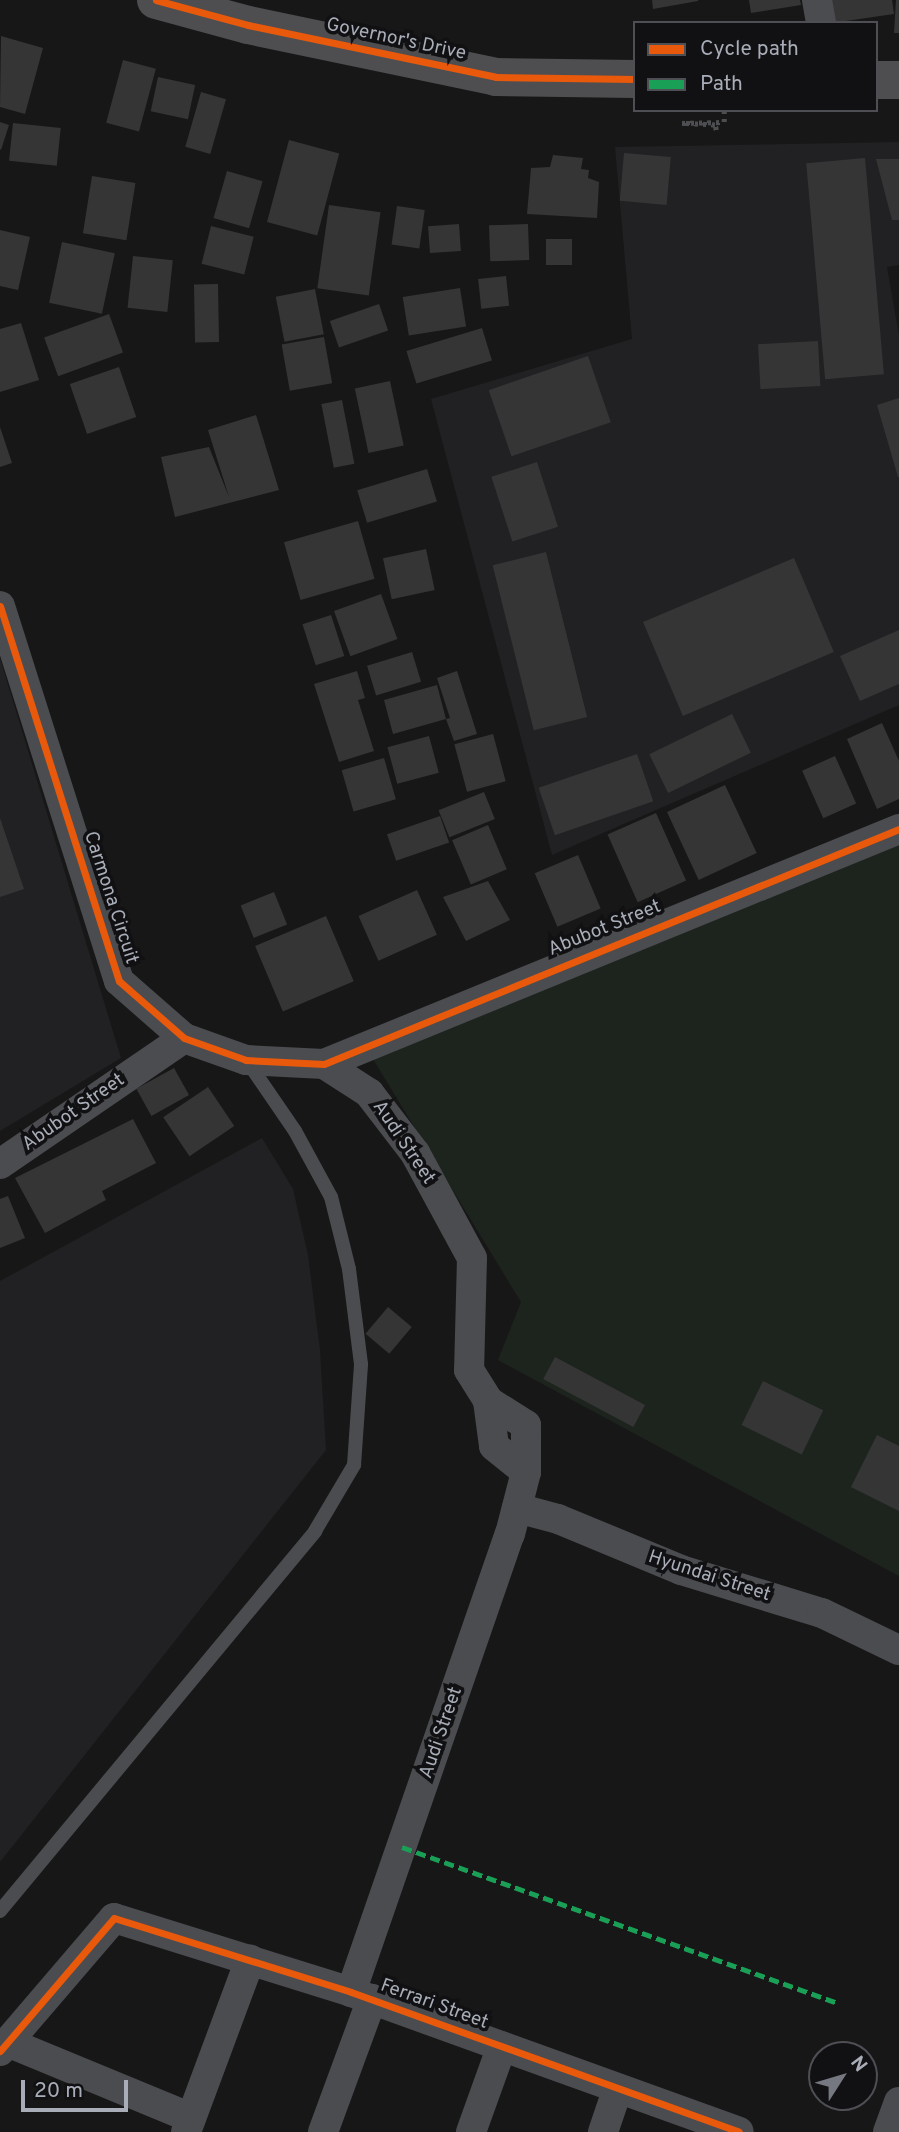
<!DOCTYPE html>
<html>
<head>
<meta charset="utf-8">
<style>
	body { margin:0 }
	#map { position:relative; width:899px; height:2132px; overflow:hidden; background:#171717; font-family:Overpass,sans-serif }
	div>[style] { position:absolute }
	.built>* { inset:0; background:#212123 }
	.green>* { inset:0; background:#1d241e }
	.building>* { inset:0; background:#353536; transform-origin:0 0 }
	.path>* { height:4.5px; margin-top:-2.25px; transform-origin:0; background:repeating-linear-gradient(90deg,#4d4e52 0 3.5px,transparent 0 8.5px) }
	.lane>* { height:14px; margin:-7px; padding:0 7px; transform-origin:7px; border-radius:7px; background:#4b4c50 }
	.street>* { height:30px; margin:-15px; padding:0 15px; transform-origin:15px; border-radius:15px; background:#4b4c50 }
	.highway>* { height:38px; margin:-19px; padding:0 19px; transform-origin:19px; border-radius:19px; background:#4e4e51 }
	.quiet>* { height:5px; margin-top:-2.5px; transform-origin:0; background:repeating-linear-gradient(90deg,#1a9f57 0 10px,transparent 0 15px) }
	.cycleway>* { height:7px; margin:-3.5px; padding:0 3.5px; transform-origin:3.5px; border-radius:3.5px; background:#e8590c }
	span { translate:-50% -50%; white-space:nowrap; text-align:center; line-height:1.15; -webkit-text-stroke:7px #111113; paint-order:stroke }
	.street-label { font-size:19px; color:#a8adb8 }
	.legend { position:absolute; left:633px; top:21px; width:245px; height:91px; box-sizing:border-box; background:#111113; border:2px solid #4d4f55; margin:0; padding:9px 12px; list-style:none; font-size:21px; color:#a8adb8 }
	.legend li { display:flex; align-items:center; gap:14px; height:35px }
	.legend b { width:35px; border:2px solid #4d4f55 }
	.north { position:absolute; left:808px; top:2041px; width:70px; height:70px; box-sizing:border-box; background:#111113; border:2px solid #4d4f55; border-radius:50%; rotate:53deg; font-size:19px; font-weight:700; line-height:28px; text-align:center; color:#a8adb8 }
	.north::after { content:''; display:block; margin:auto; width:24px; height:32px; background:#757880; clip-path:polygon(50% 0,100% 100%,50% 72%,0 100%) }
	.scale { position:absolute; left:21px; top:2080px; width:107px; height:32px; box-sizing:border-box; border:4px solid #a8adb8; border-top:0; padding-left:9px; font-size:21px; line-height:24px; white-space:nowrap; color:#a8adb8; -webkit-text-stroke:5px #111113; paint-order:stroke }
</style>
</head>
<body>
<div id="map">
	<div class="built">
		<i style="clip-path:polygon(899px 142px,899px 265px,887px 267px,899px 336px,899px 705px,552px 855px,431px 399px,632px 339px,615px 147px)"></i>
		<i style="clip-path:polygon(0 658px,121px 1058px,0 1131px)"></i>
		<i style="clip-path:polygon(262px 1138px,293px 1189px,308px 1255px,320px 1350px,326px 1450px,0 1862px,0 1281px)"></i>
	</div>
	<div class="green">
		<i style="clip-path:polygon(899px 841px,899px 1576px,498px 1360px,521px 1302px,368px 1051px)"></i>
	</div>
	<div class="building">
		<i style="clip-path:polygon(652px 0,698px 0,698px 1px,653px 9px)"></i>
		<i style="clip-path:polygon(749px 0,800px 0,801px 5px,751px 13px)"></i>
		<i style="clip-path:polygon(828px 0,892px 0,894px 14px,832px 23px)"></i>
		<i style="clip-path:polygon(896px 0,899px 0,899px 33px,894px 33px)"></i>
		<i style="clip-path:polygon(1px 36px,43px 48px,25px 114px,0 107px)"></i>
		<i style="left:123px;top:60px;width:34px;height:65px;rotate:15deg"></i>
		<i style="left:158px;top:77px;width:38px;height:35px;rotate:12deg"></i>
		<i style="left:201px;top:92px;width:26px;height:57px;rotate:16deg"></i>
		<i style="clip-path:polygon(0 122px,9px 125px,1px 150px,0 149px)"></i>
		<i style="left:13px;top:123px;width:48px;height:38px;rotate:6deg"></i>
		<i style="left:289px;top:140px;width:52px;height:85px;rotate:15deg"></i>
		<i style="left:624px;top:153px;width:47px;height:48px;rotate:5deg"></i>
		<i style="clip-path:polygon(553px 155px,583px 158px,581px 169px,589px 170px,588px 178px,599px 182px,597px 218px,527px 214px,531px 168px,550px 167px)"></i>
		<i style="left:865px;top:158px;width:217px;height:59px;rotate:85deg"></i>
		<i style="clip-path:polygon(876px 159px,899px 159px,899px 220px,892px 220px)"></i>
		<i style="left:227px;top:171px;width:37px;height:49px;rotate:16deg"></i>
		<i style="left:92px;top:176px;width:44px;height:58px;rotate:9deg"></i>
		<i style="left:329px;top:205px;width:52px;height:84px;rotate:8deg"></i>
		<i style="left:397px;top:206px;width:28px;height:39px;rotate:8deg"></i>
		<i style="left:459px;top:224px;width:27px;height:31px;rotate:86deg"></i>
		<i style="left:528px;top:224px;width:36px;height:39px;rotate:88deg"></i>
		<i style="left:211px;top:226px;width:44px;height:39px;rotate:14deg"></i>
		<i style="clip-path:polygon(0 230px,30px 237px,18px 290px,0 286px)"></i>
		<i style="left:546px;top:239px;width:26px;height:26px"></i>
		<i style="left:62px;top:242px;width:54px;height:62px;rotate:12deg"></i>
		<i style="left:133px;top:256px;width:40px;height:52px;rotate:6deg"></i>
		<i style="left:506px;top:276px;width:30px;height:28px;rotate:84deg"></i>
		<i style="left:218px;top:284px;width:58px;height:24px;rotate:89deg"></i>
		<i style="left:460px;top:288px;width:39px;height:58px;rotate:81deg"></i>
		<i style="left:315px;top:289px;width:46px;height:40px;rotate:79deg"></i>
		<i style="left:379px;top:304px;width:28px;height:52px;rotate:71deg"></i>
		<i style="left:109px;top:314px;width:41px;height:69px;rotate:70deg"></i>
		<i style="clip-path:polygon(21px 323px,39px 380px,0 392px,0 329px)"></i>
		<i style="left:482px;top:328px;width:34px;height:79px;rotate:73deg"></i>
		<i style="left:324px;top:337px;width:47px;height:43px;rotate:80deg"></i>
		<i style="left:818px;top:341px;width:45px;height:60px;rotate:87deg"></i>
		<i style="left:588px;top:356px;width:70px;height:105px;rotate:71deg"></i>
		<i style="left:119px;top:367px;width:53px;height:52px;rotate:71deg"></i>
		<i style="left:390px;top:381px;width:66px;height:36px;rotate:78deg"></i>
		<i style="clip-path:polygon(899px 398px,899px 477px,898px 477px,877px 405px)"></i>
		<i style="left:342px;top:400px;width:65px;height:21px;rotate:79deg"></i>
		<i style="clip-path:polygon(256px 415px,279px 490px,175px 517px,161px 457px,209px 447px,229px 497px,208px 430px)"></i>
		<i style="clip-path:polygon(0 427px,12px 463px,0 467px)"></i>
		<i style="left:537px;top:462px;width:68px;height:48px;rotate:72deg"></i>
		<i style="left:427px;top:469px;width:34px;height:73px;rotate:73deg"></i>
		<i style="left:358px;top:521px;width:60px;height:77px;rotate:74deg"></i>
		<i style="left:426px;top:549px;width:42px;height:44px;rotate:78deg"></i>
		<i style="left:546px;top:552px;width:170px;height:55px;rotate:76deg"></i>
		<i style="left:794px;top:558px;width:102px;height:164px;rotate:67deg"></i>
		<i style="left:381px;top:594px;width:48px;height:50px;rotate:70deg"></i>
		<i style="left:331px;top:615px;width:43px;height:30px;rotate:72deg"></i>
		<i style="clip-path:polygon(899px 630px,899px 684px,860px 701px,840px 656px)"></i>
		<i style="left:412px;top:652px;width:31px;height:47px;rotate:73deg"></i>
		<i style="clip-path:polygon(357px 671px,365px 698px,358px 700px,374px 751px,339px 762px,314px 684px)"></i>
		<i style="clip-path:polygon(457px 671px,477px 734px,454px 741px,446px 719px,393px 734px,384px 700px,437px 685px,446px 719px,450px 718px,437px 678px)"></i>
		<i style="left:732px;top:714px;width:43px;height:92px;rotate:64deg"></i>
		<i style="clip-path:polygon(882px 723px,899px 761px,899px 799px,877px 809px,847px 739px)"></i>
		<i style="left:493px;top:734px;width:49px;height:40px;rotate:75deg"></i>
		<i style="left:429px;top:736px;width:38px;height:43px;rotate:75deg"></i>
		<i style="left:637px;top:754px;width:50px;height:104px;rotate:71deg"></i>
		<i style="left:835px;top:756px;width:52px;height:36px;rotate:66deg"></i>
		<i style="left:384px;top:758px;width:43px;height:44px;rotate:74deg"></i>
		<i style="left:725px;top:785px;width:75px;height:64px;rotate:65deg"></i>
		<i style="left:484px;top:792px;width:29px;height:49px;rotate:68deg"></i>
		<i style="left:656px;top:813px;width:74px;height:53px;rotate:66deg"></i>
		<i style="left:440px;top:816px;width:28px;height:56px;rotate:71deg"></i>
		<i style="clip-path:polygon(0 818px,24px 889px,0 897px)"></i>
		<i style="left:488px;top:825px;width:48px;height:39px;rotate:67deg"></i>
		<i style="left:578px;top:855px;width:58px;height:47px;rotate:67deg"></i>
		<i style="clip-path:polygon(488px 881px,510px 920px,466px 941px,443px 897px)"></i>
		<i style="left:417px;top:890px;width:49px;height:64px;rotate:66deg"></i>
		<i style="left:274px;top:892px;width:35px;height:36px;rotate:68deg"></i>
		<i style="left:326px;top:916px;width:71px;height:77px;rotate:67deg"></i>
		<i style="left:174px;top:1068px;width:31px;height:43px;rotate:61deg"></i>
		<i style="left:208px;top:1087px;width:47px;height:54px;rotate:56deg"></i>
		<i style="clip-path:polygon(133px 1119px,156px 1163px,102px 1191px,106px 1200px,45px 1233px,15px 1178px)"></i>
		<i style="clip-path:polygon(8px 1196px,25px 1238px,0 1248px,0 1199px)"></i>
		<i style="left:388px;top:1307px;width:31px;height:35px;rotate:40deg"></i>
		<i style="left:555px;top:1357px;width:102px;height:25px;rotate:28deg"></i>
		<i style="left:763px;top:1381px;width:67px;height:49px;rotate:26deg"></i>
		<i style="clip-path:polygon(877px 1435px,899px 1446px,899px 1511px,851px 1487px)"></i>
	</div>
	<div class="path">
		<i style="left:716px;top:130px;width:5px;rotate:-101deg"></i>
		<i style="left:715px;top:125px;width:33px;rotate:-177deg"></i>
		<i style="left:682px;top:123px;width:42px;rotate:-1.4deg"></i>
		<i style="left:724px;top:122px;width:12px;rotate:-90deg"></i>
	</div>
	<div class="lane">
		<i style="left:0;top:1911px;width:494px;rotate:-50.3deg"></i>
		<i style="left:315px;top:1531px;width:77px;rotate:-59.4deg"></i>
		<i style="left:354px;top:1465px;width:101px;rotate:-86deg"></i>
		<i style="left:361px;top:1364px;width:96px;rotate:-97.2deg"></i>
		<i style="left:349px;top:1269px;width:74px;rotate:-104deg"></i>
		<i style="left:331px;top:1197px;width:75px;rotate:-118.6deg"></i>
		<i style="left:295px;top:1131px;width:85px;rotate:-124.4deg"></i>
	</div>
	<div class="street">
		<i style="left:817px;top:0;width:23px;rotate:80deg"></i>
		<i style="left:0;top:606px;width:393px;rotate:72.4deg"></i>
		<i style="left:119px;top:981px;width:86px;rotate:41.2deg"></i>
		<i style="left:184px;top:1038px;width:66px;rotate:19.5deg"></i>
		<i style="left:246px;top:1060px;width:78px;rotate:2.9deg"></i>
		<i style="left:324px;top:1064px;width:621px;rotate:-22.23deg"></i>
		<i style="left:324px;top:1064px;width:54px;rotate:32.8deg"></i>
		<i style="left:369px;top:1093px;width:76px;rotate:52.5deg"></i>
		<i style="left:415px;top:1153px;width:119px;rotate:61.5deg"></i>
		<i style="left:472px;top:1258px;width:112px;rotate:91.5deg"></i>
		<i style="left:469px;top:1370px;width:36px;rotate:58deg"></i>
		<i style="left:488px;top:1401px;width:45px;rotate:82.4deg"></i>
		<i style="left:494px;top:1446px;width:41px;rotate:39.1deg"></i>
		<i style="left:0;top:1164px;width:223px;rotate:-34.4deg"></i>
		<i style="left:517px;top:1508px;width:42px;rotate:15deg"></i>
		<i style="left:558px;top:1519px;width:133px;rotate:22.5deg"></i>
		<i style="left:681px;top:1570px;width:147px;rotate:17deg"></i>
		<i style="left:822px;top:1613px;width:85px;rotate:25.7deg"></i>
		<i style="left:351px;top:1992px;width:485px;rotate:-70.9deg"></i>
		<i style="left:510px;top:1534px;width:64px;rotate:-75.5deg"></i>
		<i style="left:526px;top:1472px;width:47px;rotate:-90deg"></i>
		<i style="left:526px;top:1425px;width:45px;rotate:-147.7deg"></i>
		<i style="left:7px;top:2042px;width:199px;rotate:22.4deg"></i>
		<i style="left:0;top:2051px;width:175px;rotate:-49.4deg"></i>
		<i style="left:114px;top:1918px;width:248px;rotate:17.3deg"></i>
		<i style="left:351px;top:1992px;width:412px;rotate:19.8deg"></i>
		<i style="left:186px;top:2132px;width:184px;rotate:-69.6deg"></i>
		<i style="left:323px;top:2132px;width:142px;rotate:-69.8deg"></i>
		<i style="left:471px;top:2132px;width:91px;rotate:-70.2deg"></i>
		<i style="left:603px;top:2132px;width:46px;rotate:-71.2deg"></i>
		<i style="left:888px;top:2132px;width:32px;rotate:-70deg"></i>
	</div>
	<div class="highway">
		<i style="left:156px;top:0;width:95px;rotate:15.2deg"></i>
		<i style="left:248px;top:25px;width:253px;rotate:11.8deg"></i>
		<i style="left:496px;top:77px;width:139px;rotate:0.8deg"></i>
		<i style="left:876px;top:80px;width:23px"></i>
	</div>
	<div class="quiet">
		<i style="left:402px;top:1847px;width:461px;rotate:19.7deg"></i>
	</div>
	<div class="cycleway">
		<i style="left:156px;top:0;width:95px;rotate:15.2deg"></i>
		<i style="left:248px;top:25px;width:253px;rotate:11.8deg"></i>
		<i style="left:496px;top:77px;width:139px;rotate:0.8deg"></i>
		<i style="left:0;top:606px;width:393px;rotate:72.4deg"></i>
		<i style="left:119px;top:981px;width:86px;rotate:41.2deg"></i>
		<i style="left:184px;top:1038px;width:66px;rotate:19.5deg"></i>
		<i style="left:246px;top:1060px;width:78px;rotate:2.9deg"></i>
		<i style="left:324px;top:1064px;width:621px;rotate:-22.23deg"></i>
		<i style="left:0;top:2051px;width:175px;rotate:-49.4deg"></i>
		<i style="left:114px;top:1918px;width:248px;rotate:17.3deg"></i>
		<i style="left:351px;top:1992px;width:412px;rotate:19.8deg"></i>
	</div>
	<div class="street-label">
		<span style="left:396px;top:40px;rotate:12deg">Governor's Drive</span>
		<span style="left:110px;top:898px;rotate:72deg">Carmona Circuit</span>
		<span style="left:605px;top:929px;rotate:-22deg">Abubot Street</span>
		<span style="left:74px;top:1113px;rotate:-35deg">Abubot Street</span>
		<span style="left:403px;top:1143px;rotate:56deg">Audi Street</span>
		<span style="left:709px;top:1577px;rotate:18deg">Hyundai Street</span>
		<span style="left:442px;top:1733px;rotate:-71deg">Audi Street</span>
		<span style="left:434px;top:2005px;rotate:20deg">Ferrari Street</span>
	</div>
	<ul class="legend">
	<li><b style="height:9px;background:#e8590c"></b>Cycle path</li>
	<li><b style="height:9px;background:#1a9f57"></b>Path</li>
	</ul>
	<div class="north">N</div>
	<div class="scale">20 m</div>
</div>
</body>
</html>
